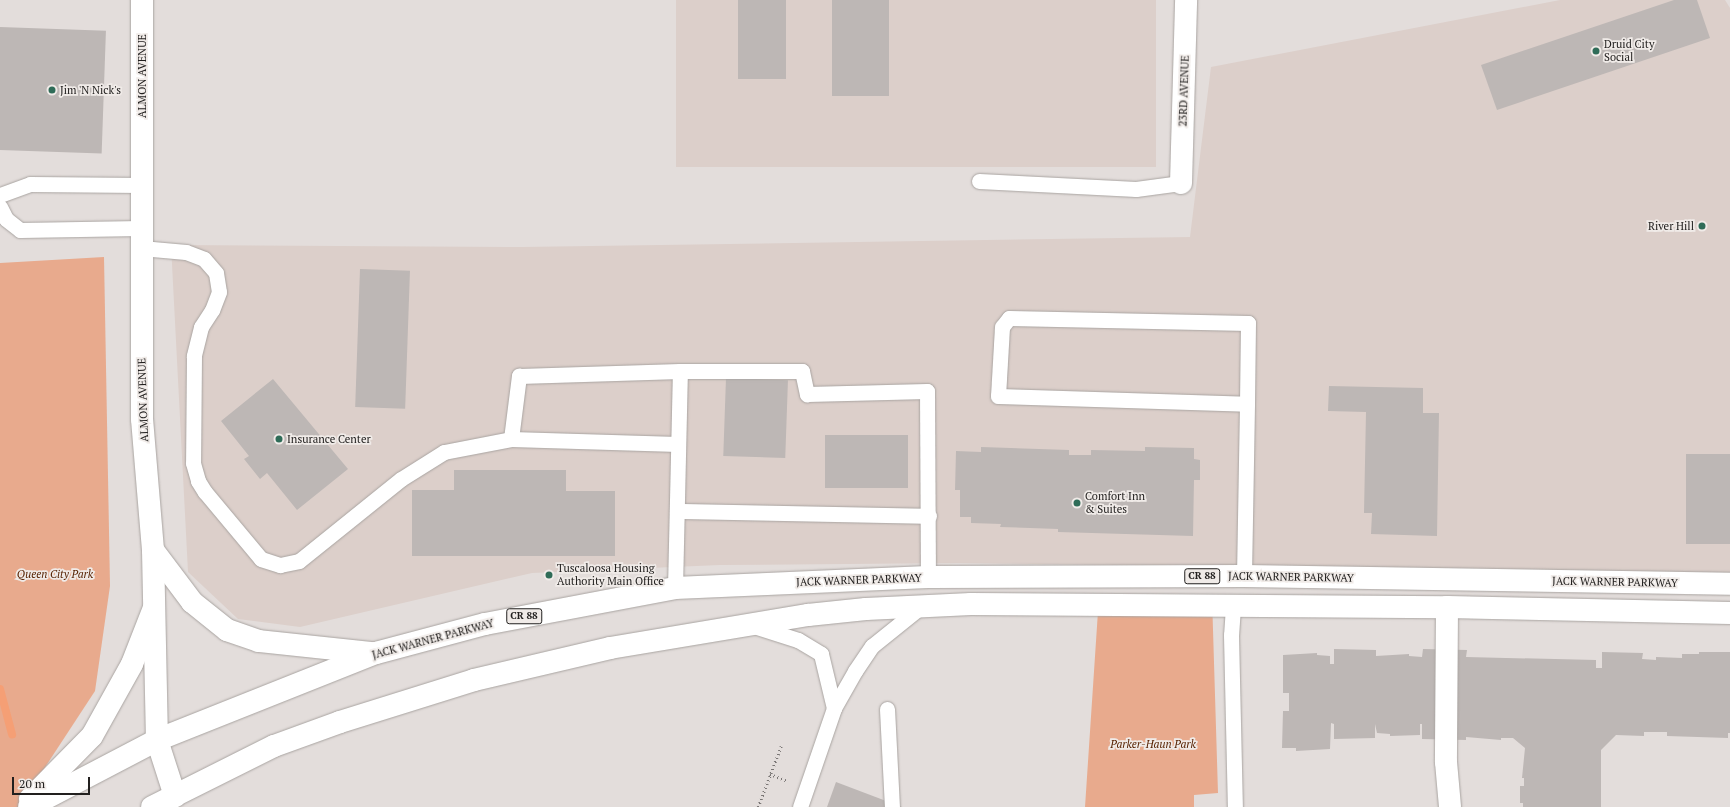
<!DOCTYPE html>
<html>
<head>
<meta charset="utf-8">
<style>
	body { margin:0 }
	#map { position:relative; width:1730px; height:807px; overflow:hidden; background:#e3dddb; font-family:"PT Serif",serif }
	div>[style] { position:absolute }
	.built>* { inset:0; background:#dccfca; transform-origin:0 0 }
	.green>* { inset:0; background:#e8aa8d }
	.stream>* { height:8px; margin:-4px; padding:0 4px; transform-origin:4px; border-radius:4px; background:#f59f75 }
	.building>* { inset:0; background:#bdb7b5; transform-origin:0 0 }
	.path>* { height:2.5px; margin-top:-1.25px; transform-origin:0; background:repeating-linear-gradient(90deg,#7a7675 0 1px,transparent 0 4px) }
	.roads { filter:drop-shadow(0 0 1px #a9a4a1) drop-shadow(0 0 1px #a9a4a1) }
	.lane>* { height:15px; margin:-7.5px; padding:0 7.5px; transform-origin:7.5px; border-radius:7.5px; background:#fff }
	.street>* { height:22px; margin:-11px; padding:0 11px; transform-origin:11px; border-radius:11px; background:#fff }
	.secondary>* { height:22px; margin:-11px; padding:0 11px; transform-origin:11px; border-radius:11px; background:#fff }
	.primary>* { height:22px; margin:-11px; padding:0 11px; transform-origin:11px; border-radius:11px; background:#fff }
	.dots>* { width:11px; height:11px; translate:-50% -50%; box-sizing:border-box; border:2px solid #f0ebe8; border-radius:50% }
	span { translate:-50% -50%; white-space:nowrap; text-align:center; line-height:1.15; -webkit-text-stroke:3.5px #f0ebe8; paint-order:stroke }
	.shield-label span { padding:1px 3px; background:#f0ebe8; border:1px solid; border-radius:3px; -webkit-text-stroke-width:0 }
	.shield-label { font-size:10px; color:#22201f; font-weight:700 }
	.poi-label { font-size:11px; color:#22201f }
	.left { translate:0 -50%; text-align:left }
	.right { translate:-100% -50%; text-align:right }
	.street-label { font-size:11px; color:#22201f }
	.park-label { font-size:11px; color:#582202; font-style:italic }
	.scale { position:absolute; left:12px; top:777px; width:78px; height:18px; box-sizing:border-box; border:2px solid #22201f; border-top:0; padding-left:5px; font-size:12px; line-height:14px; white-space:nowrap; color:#22201f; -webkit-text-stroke:3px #f0ebe8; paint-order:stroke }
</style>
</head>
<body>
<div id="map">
	<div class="built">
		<i style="left:676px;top:0;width:480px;height:167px"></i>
		<i style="clip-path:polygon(1560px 0,1725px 0,1730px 8px,1730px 573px,959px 563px,720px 565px,532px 573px,300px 627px,238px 619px,188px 572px,171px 245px,522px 247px,1190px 237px,1211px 67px)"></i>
	</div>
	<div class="green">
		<i style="clip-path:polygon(104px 257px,110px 586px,95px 691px,19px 807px,0 807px,0 263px)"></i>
		<i style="clip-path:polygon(1099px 596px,1212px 597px,1218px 793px,1194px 795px,1194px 807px,1085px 807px)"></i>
	</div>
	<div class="stream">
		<i style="left:0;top:689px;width:47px;rotate:75.1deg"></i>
	</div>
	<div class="building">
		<i style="left:738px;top:0;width:48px;height:79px"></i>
		<i style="left:832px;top:0;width:57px;height:96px"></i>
		<i style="clip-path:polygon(1674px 0,1697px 0,1710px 38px,1497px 110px,1481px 65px)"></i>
		<i style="left:0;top:27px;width:106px;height:123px;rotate:2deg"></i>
		<i style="left:360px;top:269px;width:50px;height:138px;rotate:2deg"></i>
		<i style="left:726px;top:378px;width:62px;height:78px;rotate:2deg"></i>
		<i style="clip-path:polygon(273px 379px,348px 469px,297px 510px,267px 473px,260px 479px,244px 459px,249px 456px,221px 421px)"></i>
		<i style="clip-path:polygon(1329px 386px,1423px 388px,1423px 413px,1439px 413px,1437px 536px,1371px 534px,1372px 513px,1364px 513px,1366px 412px,1328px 411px)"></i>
		<i style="left:825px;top:435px;width:83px;height:53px"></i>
		<i style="clip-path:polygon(981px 447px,1069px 450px,1069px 455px,1091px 455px,1091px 450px,1145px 451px,1145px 447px,1194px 448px,1194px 459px,1200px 460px,1200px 480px,1194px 480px,1193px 536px,1058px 532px,1058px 529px,1000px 527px,1001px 524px,971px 523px,971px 517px,960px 517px,960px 490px,955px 490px,956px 451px,981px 452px)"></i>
		<i style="left:1730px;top:454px;width:90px;height:44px;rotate:90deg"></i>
		<i style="clip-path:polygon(454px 470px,566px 470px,566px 491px,615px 491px,615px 556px,412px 556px,412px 490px,454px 490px)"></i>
		<i style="clip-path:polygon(1334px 649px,1376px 650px,1376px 656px,1409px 654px,1409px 656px,1422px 657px,1423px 649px,1467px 650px,1466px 657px,1596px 660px,1596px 668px,1602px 668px,1602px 652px,1643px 653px,1642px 659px,1656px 660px,1656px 657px,1682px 658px,1682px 654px,1699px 654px,1699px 652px,1730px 652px,1730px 733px,1728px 733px,1728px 738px,1667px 736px,1667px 732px,1644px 732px,1644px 736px,1616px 735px,1601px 750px,1601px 807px,1523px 807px,1523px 803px,1520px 803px,1520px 786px,1524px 786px,1524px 778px,1522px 778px,1525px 748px,1513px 738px,1501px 738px,1501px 740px,1466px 737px,1466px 740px,1422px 739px,1422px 724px,1420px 724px,1420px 735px,1390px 736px,1390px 734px,1377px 733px,1375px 724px,1375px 738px,1334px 739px,1334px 724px,1331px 723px,1330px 749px,1296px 751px,1296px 748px,1282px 748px,1283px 711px,1289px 711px,1289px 693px,1283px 693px,1283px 655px,1317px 653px,1317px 655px,1330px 656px,1330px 664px,1334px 664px)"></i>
		<i style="clip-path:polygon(836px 782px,902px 807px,827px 807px)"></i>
	</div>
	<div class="path">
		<i style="left:770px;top:774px;width:18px;rotate:22deg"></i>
		<i style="left:758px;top:807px;width:65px;rotate:-69.3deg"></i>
	</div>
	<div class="roads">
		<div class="lane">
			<i style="left:979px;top:181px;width:157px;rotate:2.9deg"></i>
			<i style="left:1136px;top:189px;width:45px;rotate:-7.6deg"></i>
			<i style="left:0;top:195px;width:32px;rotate:-20deg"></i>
			<i style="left:30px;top:184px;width:112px;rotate:0.5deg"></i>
			<i style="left:0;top:207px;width:13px;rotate:63deg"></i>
			<i style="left:6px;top:219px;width:18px;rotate:38deg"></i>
			<i style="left:20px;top:230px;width:121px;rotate:-0.9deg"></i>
			<i style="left:141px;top:248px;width:45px;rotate:5.1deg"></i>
			<i style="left:186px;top:252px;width:19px;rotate:21deg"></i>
			<i style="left:204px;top:259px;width:18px;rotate:49deg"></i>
			<i style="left:216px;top:273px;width:19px;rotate:81deg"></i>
			<i style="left:219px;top:292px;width:19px;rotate:111deg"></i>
			<i style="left:212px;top:310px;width:20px;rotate:123deg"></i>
			<i style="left:201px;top:327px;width:30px;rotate:104deg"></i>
			<i style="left:194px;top:356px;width:107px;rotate:90.5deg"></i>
			<i style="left:193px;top:463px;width:19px;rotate:74deg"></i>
			<i style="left:198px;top:481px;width:13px;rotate:58deg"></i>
			<i style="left:205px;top:492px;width:87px;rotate:50.1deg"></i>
			<i style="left:261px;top:559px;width:20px;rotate:18deg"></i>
			<i style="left:280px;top:565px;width:19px;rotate:-12deg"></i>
			<i style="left:299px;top:561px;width:131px;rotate:-38.8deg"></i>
			<i style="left:401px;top:479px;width:51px;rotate:-32.1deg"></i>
			<i style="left:444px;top:452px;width:68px;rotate:-11deg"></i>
			<i style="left:511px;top:439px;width:167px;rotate:1.7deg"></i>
			<i style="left:511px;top:439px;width:64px;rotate:-82.8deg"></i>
			<i style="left:519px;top:376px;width:161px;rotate:-1.8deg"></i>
			<i style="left:680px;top:371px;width:122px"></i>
			<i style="left:802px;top:371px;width:24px;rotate:78deg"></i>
			<i style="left:807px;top:394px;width:120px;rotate:-1.4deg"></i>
			<i style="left:927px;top:391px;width:186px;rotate:89.7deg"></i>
			<i style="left:677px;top:511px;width:252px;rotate:1.1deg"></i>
			<i style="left:1244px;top:576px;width:172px;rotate:-89deg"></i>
			<i style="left:1247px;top:404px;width:81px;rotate:-89.3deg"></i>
			<i style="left:1248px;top:323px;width:239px;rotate:-178.8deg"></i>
			<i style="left:1009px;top:318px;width:11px;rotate:128deg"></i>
			<i style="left:1002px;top:327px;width:69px;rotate:93.3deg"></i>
			<i style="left:998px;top:396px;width:249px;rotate:1.8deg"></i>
			<i style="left:675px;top:588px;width:217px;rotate:-88.7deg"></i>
			<i style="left:1233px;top:607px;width:28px;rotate:94deg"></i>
			<i style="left:1231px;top:635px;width:172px;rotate:88.7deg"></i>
			<i style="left:754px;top:626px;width:46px;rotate:17.7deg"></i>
			<i style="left:798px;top:640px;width:27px;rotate:31deg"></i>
			<i style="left:821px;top:654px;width:56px;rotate:76.5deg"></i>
			<i style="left:887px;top:709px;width:98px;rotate:87.1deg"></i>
			<i style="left:800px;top:807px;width:105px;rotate:-71deg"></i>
			<i style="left:834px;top:708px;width:43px;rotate:-60.4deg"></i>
			<i style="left:855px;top:671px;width:30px;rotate:-56deg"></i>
			<i style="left:872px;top:646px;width:65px;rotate:-38.8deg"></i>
		</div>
		<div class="street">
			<i style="left:1181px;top:183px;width:183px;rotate:-88.4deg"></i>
			<i style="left:1447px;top:607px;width:155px;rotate:90.4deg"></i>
			<i style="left:1446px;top:762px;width:45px;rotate:84.9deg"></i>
		</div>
		<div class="secondary">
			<i style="left:142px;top:0;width:419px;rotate:90deg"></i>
			<i style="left:142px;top:419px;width:131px;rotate:85.2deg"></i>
			<i style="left:153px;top:550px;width:190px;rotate:88.8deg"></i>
			<i style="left:157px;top:740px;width:59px;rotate:72.2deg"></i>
		</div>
		<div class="primary">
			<i style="left:153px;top:550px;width:65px;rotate:53.1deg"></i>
			<i style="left:192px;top:602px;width:45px;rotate:38.7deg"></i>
			<i style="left:227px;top:630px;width:34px;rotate:19deg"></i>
			<i style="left:259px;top:641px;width:113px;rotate:6.1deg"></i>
			<i style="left:30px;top:799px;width:88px;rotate:-45.5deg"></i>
			<i style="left:92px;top:736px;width:82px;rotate:-60.9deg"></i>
			<i style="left:132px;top:664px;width:60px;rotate:-68.6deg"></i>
			<i style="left:29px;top:807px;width:144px;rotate:-27.6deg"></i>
			<i style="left:157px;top:740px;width:236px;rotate:-21.7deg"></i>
			<i style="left:376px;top:653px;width:113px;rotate:-14.9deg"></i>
			<i style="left:485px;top:624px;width:193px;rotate:-10.7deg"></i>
			<i style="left:675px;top:588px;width:253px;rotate:-2.5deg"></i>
			<i style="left:928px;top:577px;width:316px;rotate:-0.2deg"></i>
			<i style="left:1244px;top:576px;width:486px;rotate:0.9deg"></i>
			<i style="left:152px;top:807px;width:136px;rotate:-26.6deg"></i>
			<i style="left:274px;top:746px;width:70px;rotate:-20deg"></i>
			<i style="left:340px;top:722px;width:140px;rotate:-17.4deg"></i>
			<i style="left:474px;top:680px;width:140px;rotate:-13.2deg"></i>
			<i style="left:610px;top:648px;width:201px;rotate:-9.5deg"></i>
			<i style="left:808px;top:615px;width:58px;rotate:-5.9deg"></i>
			<i style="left:866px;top:609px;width:105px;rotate:-2.7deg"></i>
			<i style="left:971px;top:604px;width:476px;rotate:0.4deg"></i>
			<i style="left:1447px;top:607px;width:283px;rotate:1.2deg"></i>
		</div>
	</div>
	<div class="dots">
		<i style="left:1596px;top:51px;background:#2f6c58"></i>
		<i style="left:52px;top:90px;background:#2f6c58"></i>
		<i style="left:1702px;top:226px;background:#2f6c58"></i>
		<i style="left:279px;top:439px;background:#2f6c58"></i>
		<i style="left:1077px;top:503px;background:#2f6c58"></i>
		<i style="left:549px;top:575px;background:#2f6c58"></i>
	</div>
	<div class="shield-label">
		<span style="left:1202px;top:576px">CR 88</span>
		<span style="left:524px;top:616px">CR 88</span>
	</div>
	<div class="poi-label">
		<span class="left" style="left:1604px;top:51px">Druid City<br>Social</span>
		<span class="left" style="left:60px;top:90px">Jim 'N Nick's</span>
		<span class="right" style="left:1694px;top:226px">River Hill</span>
		<span class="left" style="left:287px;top:439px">Insurance Center</span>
		<span class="left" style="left:1085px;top:503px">Comfort Inn<br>&amp; Suites</span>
		<span class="left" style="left:557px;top:575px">Tuscaloosa Housing<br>Authority Main Office</span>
	</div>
	<div class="street-label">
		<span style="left:142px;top:76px;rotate:-90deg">ALMON AVENUE</span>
		<span style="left:1184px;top:91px;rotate:-88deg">23RD AVENUE</span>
		<span style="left:143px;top:400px;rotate:-92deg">ALMON AVENUE</span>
		<span style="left:1291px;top:577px;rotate:1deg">JACK WARNER PARKWAY</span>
		<span style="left:859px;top:580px;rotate:-2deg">JACK WARNER PARKWAY</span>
		<span style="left:1615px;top:582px;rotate:1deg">JACK WARNER PARKWAY</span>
		<span style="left:433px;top:639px;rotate:-15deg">JACK WARNER PARKWAY</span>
	</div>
	<div class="park-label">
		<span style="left:55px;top:574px">Queen City Park</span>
		<span style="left:1153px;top:744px">Parker-Haun Park</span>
	</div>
	<div class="scale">20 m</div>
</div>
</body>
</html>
